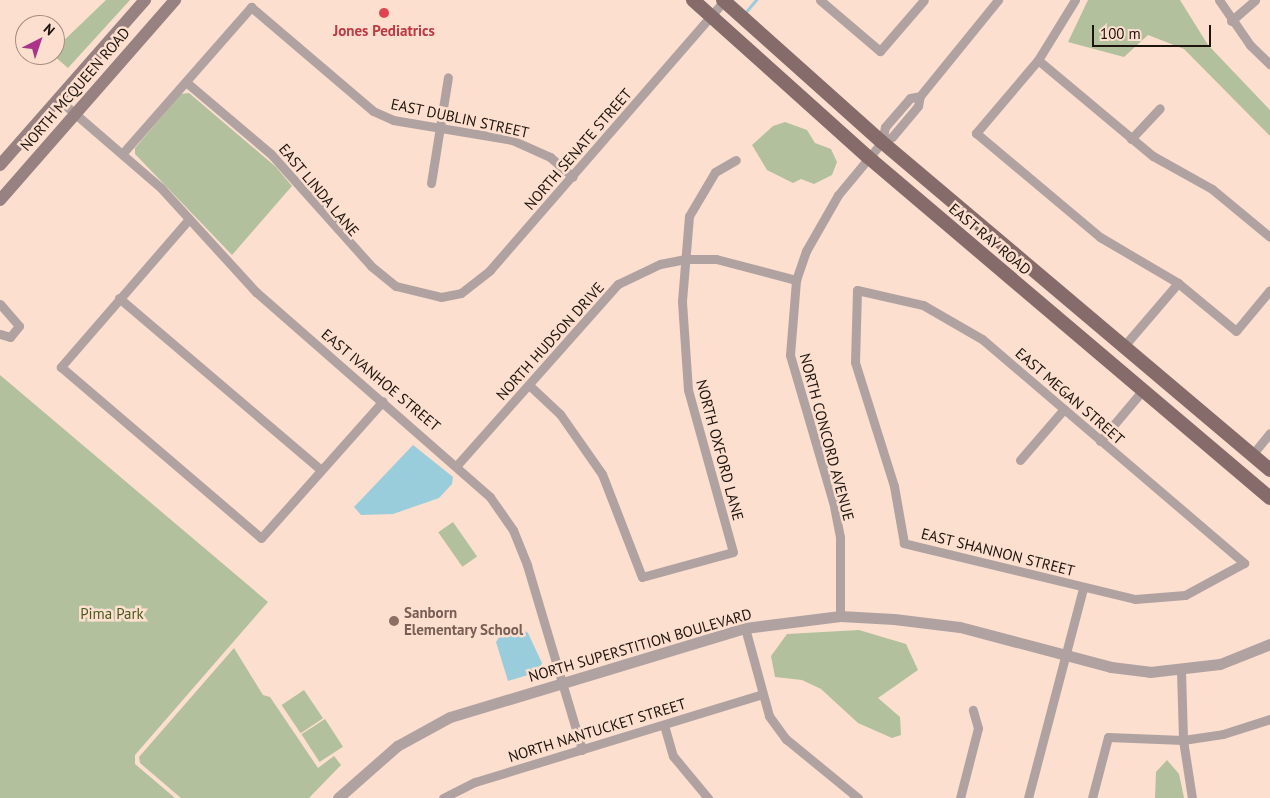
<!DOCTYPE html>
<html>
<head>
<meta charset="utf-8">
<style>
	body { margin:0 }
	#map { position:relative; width:1270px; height:798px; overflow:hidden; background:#fcdfce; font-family:"PT Sans",sans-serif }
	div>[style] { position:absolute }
	.green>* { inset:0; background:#b3c09e; transform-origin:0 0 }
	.water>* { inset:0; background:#9acddc }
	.stream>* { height:2.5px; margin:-1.25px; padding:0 1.25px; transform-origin:1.25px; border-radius:1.25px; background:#9acddc }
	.minor>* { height:9px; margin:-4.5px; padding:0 4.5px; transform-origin:4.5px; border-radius:4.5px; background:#b1a2a2 }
	.tertiary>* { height:11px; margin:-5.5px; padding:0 5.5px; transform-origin:5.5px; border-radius:5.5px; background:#b1a2a2 }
	.secondary>* { height:12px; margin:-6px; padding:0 6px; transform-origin:6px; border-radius:6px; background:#988281 }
	.primary>* { height:14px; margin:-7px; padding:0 7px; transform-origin:7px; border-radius:7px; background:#856b6a }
	.dots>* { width:14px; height:14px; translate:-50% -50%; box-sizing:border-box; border:2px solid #fcdfce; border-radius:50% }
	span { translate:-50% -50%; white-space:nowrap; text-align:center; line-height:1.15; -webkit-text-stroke:5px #fcdfce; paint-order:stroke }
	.health-label { font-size:15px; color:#be3a42; font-weight:700 }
	.street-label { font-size:15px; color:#1d140e }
	.education-label { font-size:15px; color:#785e54; font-weight:700 }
	.left { translate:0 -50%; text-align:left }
	.park-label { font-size:15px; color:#485b1f }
	.north { position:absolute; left:15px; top:15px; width:50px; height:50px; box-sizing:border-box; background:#fcdfce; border:1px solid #a38e81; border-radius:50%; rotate:41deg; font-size:14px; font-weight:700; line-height:20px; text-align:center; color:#1d140e }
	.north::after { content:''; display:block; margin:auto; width:18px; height:22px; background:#ab348a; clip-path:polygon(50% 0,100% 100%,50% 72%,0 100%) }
	.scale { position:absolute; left:1092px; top:25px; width:119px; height:22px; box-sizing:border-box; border:2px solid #1d140e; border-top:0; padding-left:6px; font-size:15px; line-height:18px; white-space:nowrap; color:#1d140e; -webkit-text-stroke:4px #fcdfce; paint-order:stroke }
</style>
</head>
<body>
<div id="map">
	<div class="green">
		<i style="clip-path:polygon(106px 0,130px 0,68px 68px,53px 55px,55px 49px)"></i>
		<i style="clip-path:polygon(1088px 0,1180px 0,1208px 45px,1270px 110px,1270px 136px,1184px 49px,1148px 35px,1124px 57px,1068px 42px)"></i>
		<i style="clip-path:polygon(189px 93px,276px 167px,292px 186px,232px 255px,135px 154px,135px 148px,181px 94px)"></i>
		<i style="clip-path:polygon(785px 122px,807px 130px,815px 143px,831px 149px,837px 162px,832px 175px,814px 184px,801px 179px,793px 183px,767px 170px,752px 145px,773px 126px)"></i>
		<i style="clip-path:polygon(0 375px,268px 602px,135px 755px,135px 764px,175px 798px,0 798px)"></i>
		<i style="left:453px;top:522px;width:42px;height:18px;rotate:55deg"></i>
		<i style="clip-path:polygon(859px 630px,906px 644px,918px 670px,878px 698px,900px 717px,901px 735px,892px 738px,858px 723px,821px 689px,802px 680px,775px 677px,771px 656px,787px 634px)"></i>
		<i style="clip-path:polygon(234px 648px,263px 695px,270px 697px,318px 768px,334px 756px,341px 765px,309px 798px,181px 798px,140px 763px,139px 757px)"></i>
		<i style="left:304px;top:690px;width:34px;height:27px;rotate:56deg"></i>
		<i style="left:325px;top:719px;width:33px;height:28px;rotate:57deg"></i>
		<i style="clip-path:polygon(1167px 760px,1179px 774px,1184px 798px,1155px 798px,1156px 772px)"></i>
	</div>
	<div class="water">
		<i style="clip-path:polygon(413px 445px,453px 477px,452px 484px,439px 498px,393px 514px,361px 515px,354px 507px)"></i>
		<i style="clip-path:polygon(518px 626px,528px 633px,542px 663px,538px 672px,508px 681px,496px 642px,503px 631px)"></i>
	</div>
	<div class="stream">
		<i style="left:745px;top:13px;width:17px;rotate:-50deg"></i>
	</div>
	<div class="minor">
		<i style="left:820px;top:0;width:79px;rotate:40.4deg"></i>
		<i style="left:880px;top:51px;width:67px;rotate:-49.2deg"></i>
		<i style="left:1075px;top:0;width:70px;rotate:121.7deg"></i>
		<i style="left:1038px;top:60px;width:96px;rotate:130.3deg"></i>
		<i style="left:976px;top:133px;width:162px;rotate:40deg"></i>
		<i style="left:1100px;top:237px;width:91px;rotate:30.5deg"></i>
		<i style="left:1178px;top:283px;width:75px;rotate:39.6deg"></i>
		<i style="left:1236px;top:331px;width:53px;rotate:-50.3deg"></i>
		<i style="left:1219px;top:0;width:55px;rotate:55.4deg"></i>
		<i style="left:1250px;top:45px;width:28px;rotate:44deg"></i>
		<i style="left:1231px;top:21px;width:32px;rotate:-41deg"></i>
		<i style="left:1038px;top:60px;width:150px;rotate:39.9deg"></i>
		<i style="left:1153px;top:156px;width:68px;rotate:29.2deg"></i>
		<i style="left:1212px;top:189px;width:75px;rotate:39.6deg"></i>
		<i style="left:186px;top:82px;width:111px;rotate:40.3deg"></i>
		<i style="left:271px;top:154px;width:150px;rotate:48.2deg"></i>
		<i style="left:371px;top:266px;width:32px;rotate:39deg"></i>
		<i style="left:396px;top:286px;width:46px;rotate:13.7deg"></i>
		<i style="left:441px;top:297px;width:20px;rotate:-11deg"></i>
		<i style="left:461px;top:293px;width:37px;rotate:-38deg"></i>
		<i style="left:490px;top:270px;width:357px;rotate:-49deg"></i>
		<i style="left:58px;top:99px;width:136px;rotate:40.8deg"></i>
		<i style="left:161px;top:188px;width:141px;rotate:47.6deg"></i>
		<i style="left:256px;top:292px;width:311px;rotate:41.2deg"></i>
		<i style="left:490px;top:497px;width:40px;rotate:55.1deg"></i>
		<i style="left:513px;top:530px;width:38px;rotate:68deg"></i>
		<i style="left:527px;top:565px;width:193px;rotate:73.4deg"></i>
		<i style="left:1131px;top:139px;width:42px;rotate:-46.9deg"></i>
		<i style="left:882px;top:142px;width:15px;rotate:-79deg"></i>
		<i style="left:885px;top:127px;width:38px;rotate:-49deg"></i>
		<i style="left:910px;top:98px;width:10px;rotate:-11deg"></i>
		<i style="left:122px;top:154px;width:196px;rotate:-48.7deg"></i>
		<i style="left:251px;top:7px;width:160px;rotate:40.4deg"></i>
		<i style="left:373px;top:111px;width:22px;rotate:24deg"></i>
		<i style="left:393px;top:120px;width:121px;rotate:9.5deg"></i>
		<i style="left:512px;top:140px;width:42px;rotate:24.1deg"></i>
		<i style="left:550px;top:157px;width:30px;rotate:41deg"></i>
		<i style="left:431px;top:183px;width:107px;rotate:-80.9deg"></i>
		<i style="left:189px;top:219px;width:196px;rotate:130.9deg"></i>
		<i style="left:61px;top:367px;width:263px;rotate:40.5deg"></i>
		<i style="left:261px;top:538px;width:183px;rotate:-48.3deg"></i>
		<i style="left:857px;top:290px;width:68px;rotate:12.8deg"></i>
		<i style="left:923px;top:305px;width:68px;rotate:30deg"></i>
		<i style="left:982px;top:339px;width:345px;rotate:40.5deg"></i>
		<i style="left:1244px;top:563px;width:67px;rotate:151.5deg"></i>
		<i style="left:1185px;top:595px;width:50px;rotate:175.4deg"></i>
		<i style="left:1135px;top:599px;width:238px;rotate:-166.4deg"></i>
		<i style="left:904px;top:543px;width:58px;rotate:-100deg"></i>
		<i style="left:894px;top:486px;width:130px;rotate:-107.5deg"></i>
		<i style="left:855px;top:362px;width:72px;rotate:-88.4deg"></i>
		<i style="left:119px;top:298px;width:265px;rotate:40.4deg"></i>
		<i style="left:0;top:304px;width:29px;rotate:49deg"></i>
		<i style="left:19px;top:326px;width:14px;rotate:129deg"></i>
		<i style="left:10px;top:337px;width:10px;rotate:-163deg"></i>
		<i style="left:1124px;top:346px;width:83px;rotate:-49.4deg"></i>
		<i style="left:529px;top:385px;width:42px;rotate:43.1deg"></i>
		<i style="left:560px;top:414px;width:73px;rotate:55deg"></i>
		<i style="left:602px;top:474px;width:110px;rotate:68.8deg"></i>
		<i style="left:642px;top:577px;width:94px;rotate:-15.4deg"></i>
		<i style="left:733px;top:552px;width:168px;rotate:-105.5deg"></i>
		<i style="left:688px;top:390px;width:89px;rotate:-93.9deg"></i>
		<i style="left:682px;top:301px;width:85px;rotate:-85.3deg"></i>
		<i style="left:689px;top:216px;width:51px;rotate:-59.4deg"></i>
		<i style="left:715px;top:172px;width:24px;rotate:-30deg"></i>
		<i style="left:1100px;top:441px;width:67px;rotate:-49.9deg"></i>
		<i style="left:1252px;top:455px;width:28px;rotate:-51deg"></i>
		<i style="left:1020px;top:460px;width:67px;rotate:-49.2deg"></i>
		<i style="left:458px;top:464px;width:241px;rotate:-48.4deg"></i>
		<i style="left:618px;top:284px;width:47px;rotate:-25.5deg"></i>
		<i style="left:660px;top:264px;width:26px;rotate:-11deg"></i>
		<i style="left:686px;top:259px;width:30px"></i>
		<i style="left:716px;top:259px;width:83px;rotate:14.7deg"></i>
		<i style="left:840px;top:616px;width:79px;rotate:-90deg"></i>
		<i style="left:840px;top:537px;width:36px;rotate:-101deg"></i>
		<i style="left:833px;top:502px;width:153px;rotate:-106.3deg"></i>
		<i style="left:790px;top:355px;width:75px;rotate:-85.4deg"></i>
		<i style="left:796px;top:280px;width:31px;rotate:-71deg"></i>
		<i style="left:806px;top:251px;width:64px;rotate:-60.3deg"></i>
		<i style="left:838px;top:195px;width:69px;rotate:-50.3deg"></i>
		<i style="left:882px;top:142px;width:11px;rotate:-27deg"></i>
		<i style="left:892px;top:137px;width:40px;rotate:-50deg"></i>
		<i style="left:918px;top:106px;width:10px;rotate:-79deg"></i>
		<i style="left:920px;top:96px;width:124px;rotate:-50.9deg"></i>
		<i style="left:745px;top:628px;width:91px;rotate:74.7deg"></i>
		<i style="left:769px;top:716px;width:29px;rotate:54deg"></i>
		<i style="left:786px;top:739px;width:93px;rotate:39.3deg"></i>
		<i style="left:1181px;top:671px;width:69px;rotate:88.3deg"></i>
		<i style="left:1183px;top:740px;width:59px;rotate:81.2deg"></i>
		<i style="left:664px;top:725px;width:32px;rotate:74deg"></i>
		<i style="left:673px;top:756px;width:55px;rotate:50.2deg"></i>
		<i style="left:443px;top:798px;width:36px;rotate:-27deg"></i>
		<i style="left:475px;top:782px;width:300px;rotate:-17deg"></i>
		<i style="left:960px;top:798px;width:72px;rotate:-75.6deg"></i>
		<i style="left:978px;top:728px;width:19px;rotate:-106deg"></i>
		<i style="left:1028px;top:798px;width:217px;rotate:-75.3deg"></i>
		<i style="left:1092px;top:798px;width:63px;rotate:-75.3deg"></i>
		<i style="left:1108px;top:737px;width:75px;rotate:2.3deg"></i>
		<i style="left:1183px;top:740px;width:40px;rotate:-8.5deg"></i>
		<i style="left:1223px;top:734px;width:49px;rotate:-17.7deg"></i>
	</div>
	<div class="tertiary">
		<i style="left:338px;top:798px;width:79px;rotate:-41.4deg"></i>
		<i style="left:397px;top:746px;width:60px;rotate:-28.7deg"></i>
		<i style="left:450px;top:717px;width:308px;rotate:-16.8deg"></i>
		<i style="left:745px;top:628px;width:96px;rotate:-7.2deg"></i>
		<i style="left:840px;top:616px;width:54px;rotate:3.2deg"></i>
		<i style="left:894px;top:619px;width:66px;rotate:6.9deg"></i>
		<i style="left:960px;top:627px;width:156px;rotate:14.8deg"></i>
		<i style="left:1111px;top:667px;width:39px;rotate:7deg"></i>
		<i style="left:1150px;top:672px;width:70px;rotate:-6.5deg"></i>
		<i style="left:1220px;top:664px;width:54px;rotate:-21.8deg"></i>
	</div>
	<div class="secondary">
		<i style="left:0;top:165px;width:220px;rotate:-48.7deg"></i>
		<i style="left:0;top:200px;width:266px;rotate:-48.8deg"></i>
	</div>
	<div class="primary">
		<i style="left:693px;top:0;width:235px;rotate:41.9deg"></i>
		<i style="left:868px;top:157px;width:527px;rotate:40.31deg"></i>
		<i style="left:723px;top:0;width:213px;rotate:41.8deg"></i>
		<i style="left:882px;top:142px;width:508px;rotate:40.21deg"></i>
	</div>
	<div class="dots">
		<i style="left:384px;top:13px;background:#e0444e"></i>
		<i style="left:394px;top:621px;background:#8d6e63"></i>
	</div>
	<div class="health-label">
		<span style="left:384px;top:31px">Jones Pediatrics</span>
	</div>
	<div class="street-label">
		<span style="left:75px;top:89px;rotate:-49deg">NORTH MCQUEEN ROAD</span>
		<span style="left:460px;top:118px;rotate:12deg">EAST DUBLIN STREET</span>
		<span style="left:578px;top:149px;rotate:-49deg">NORTH SENATE STREET</span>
		<span style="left:319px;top:190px;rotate:50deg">EAST LINDA LANE</span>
		<span style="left:990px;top:239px;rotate:40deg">EAST RAY ROAD</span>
		<span style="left:550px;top:341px;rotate:-48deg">NORTH HUDSON DRIVE</span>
		<span style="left:381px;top:380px;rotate:40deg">EAST IVANHOE STREET</span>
		<span style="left:1070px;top:396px;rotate:41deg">EAST MEGAN STREET</span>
		<span style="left:827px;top:437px;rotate:75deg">NORTH CONCORD AVENUE</span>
		<span style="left:720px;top:450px;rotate:75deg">NORTH OXFORD LANE</span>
		<span style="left:998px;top:552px;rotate:14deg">EAST SHANNON STREET</span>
		<span style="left:640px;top:645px;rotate:-16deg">NORTH SUPERSTITION BOULEVARD</span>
		<span style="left:597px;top:730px;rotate:-17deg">NORTH NANTUCKET STREET</span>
	</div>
	<div class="education-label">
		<span class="left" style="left:404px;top:621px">Sanborn<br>Elementary School</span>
	</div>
	<div class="park-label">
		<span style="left:112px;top:614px">Pima Park</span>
	</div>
	<div class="north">N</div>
	<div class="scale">100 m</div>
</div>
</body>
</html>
